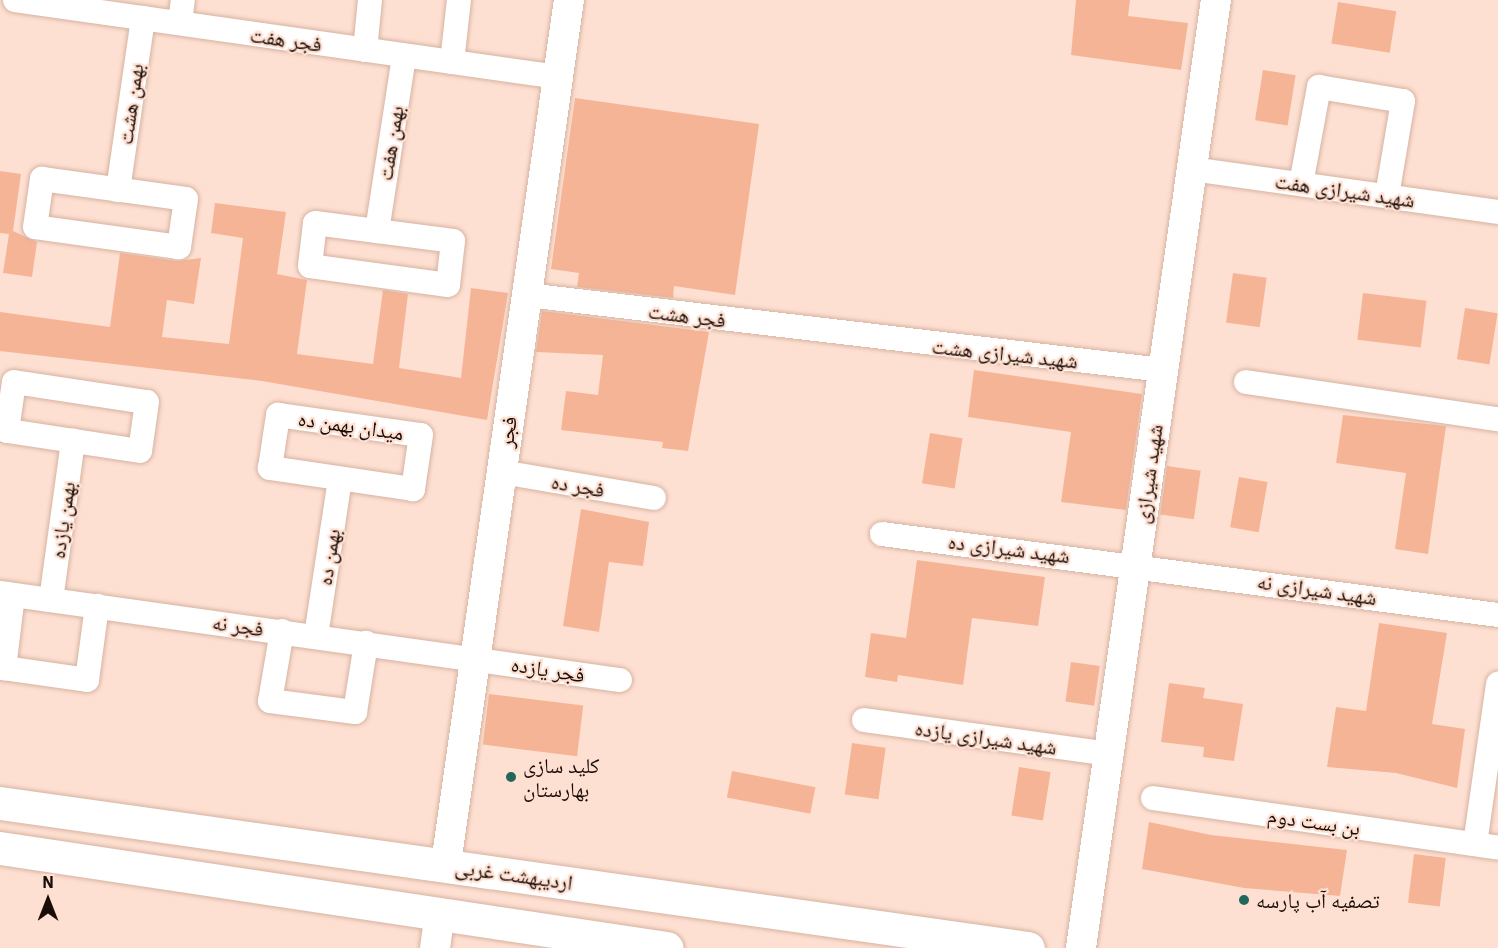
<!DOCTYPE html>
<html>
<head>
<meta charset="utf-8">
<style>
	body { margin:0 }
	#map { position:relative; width:1498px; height:948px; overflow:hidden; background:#fee0d2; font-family:"IBM Plex Sans","Noto Naskh Arabic",sans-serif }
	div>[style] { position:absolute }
	.building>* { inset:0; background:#f6b496; transform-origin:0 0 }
	.roads { filter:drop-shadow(0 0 2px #d6b3a2) drop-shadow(0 0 2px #d6b3a2) }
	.minor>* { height:24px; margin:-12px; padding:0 12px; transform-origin:12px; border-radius:12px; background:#fff }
	.tertiary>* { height:30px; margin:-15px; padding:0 15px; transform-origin:15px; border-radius:15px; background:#fff }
	.secondary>* { height:33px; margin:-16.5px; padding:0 16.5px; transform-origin:16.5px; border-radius:16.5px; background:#fff }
	.dots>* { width:16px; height:16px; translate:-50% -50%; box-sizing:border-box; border:3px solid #fee0d2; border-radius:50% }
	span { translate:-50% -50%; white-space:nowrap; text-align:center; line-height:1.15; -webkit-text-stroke:4.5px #fee0d2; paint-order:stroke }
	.street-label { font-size:21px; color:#1a0d08 }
	.poi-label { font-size:21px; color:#1a0d08 }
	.left { translate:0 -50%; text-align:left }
	.north { position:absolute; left:18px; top:870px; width:60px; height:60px; -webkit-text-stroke:4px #fee0d2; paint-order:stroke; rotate:0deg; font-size:16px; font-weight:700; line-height:24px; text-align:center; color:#1a0d08 }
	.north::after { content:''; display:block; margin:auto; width:21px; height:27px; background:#1a0d08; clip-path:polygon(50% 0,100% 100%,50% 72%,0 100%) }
</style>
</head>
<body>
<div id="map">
	<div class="building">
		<i style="clip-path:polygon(1076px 0,1130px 0,1128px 16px,1188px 23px,1181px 70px,1071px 55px)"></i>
		<i style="left:1338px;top:2px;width:59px;height:42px;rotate:9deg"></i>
		<i style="left:1263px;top:70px;width:33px;height:51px;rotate:9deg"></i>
		<i style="clip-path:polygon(575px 98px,759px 124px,735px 295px,674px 286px,673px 298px,577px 287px,579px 273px,551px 269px)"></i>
		<i style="clip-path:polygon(0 171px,21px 174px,13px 231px,37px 242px,32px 277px,3px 273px,9px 234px,0 233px)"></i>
		<i style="clip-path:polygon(215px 203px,286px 212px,277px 274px,307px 280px,297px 354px,373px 364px,383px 290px,408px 294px,399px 368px,461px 378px,471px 288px,508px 293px,487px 420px,262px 381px,0 351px,0 312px,110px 327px,120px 253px,177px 261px,201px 258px,194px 304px,167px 300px,162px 337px,229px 344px,243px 238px,211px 233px)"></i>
		<i style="left:1233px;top:273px;width:34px;height:50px;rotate:8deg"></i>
		<i style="left:1363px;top:293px;width:64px;height:47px;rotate:7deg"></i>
		<i style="left:1465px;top:308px;width:33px;height:52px;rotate:9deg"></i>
		<i style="clip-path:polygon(542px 311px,709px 332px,688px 451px,662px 448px,663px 442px,561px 430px,566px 391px,598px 395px,603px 355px,536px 352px)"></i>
		<i style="clip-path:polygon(974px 370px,1142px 394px,1126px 510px,1061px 502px,1071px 432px,968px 417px)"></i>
		<i style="clip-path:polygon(1343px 415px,1446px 426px,1428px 554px,1395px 549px,1406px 473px,1336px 463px)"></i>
		<i style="left:930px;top:433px;width:33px;height:51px;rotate:9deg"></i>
		<i style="left:1167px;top:466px;width:34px;height:49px;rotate:8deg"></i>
		<i style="left:1239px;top:477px;width:29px;height:51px;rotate:10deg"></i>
		<i style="clip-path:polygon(581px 509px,649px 522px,643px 566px,609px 562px,599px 632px,563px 626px)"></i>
		<i style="clip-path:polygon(917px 560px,1045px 577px,1038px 626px,972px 618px,963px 685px,898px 675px,897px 682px,865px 677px,871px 633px,906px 638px)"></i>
		<i style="clip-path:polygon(1379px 623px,1447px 633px,1432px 724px,1465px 729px,1457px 788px,1396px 773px,1327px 767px,1336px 707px,1366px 711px)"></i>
		<i style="left:1071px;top:662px;width:29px;height:40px;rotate:8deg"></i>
		<i style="clip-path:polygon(1169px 683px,1205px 688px,1203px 698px,1243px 704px,1234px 761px,1203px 757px,1204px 747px,1161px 742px)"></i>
		<i style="left:489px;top:694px;width:95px;height:51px;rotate:7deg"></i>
		<i style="left:852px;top:743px;width:34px;height:52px;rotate:8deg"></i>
		<i style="left:1019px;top:767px;width:32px;height:49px;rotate:9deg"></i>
		<i style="left:732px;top:771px;width:85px;height:27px;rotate:11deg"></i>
		<i style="clip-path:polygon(1149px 822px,1211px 835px,1347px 850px,1340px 896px,1244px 888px,1142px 869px)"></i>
		<i style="left:1414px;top:854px;width:32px;height:49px;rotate:7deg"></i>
	</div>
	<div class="roads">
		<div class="minor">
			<i style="left:15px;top:0;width:548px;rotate:8.07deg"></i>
			<i style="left:180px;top:23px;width:23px;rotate:-83deg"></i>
			<i style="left:365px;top:50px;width:50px;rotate:-84.3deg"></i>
			<i style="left:452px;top:62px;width:62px;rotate:-83.6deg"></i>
			<i style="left:1192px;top:169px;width:309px;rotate:8deg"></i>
			<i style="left:42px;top:179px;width:145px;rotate:7.9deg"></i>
			<i style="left:186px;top:199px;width:49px;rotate:98.3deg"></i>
			<i style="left:179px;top:247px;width:145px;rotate:-172.1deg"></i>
			<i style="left:35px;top:227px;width:49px;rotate:-81.7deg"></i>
			<i style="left:1301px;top:184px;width:99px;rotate:-79.5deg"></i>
			<i style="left:1319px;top:87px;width:85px;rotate:9.5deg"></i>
			<i style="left:1403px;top:101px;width:96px;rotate:99.6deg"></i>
			<i style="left:118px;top:190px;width:174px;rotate:-81.7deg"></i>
			<i style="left:315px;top:223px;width:139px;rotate:7.4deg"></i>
			<i style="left:453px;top:241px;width:44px;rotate:96.5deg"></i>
			<i style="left:448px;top:285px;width:139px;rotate:-172.2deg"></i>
			<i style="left:310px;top:266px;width:43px;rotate:-83.4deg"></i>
			<i style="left:377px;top:231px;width:177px;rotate:-81.2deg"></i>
			<i style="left:527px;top:295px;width:640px;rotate:6.73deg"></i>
			<i style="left:14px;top:382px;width:134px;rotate:8.6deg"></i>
			<i style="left:147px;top:402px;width:49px;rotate:98.1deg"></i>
			<i style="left:140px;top:451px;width:134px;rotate:-171.4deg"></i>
			<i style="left:7px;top:431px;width:49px;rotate:-81.9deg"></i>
			<i style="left:1246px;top:382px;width:255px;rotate:8.4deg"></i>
			<i style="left:278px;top:415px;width:144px;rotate:8deg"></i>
			<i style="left:421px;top:435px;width:55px;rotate:98.4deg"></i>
			<i style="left:413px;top:489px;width:145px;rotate:-171.6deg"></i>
			<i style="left:270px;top:468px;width:54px;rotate:-81.4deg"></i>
			<i style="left:502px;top:472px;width:154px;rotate:9.7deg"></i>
			<i style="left:882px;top:534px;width:621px;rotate:7.49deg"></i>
			<i style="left:0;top:593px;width:626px;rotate:7.99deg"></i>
			<i style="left:13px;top:595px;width:74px;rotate:97deg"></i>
			<i style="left:4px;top:668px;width:84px;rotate:8.2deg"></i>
			<i style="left:87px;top:680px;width:75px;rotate:-82.3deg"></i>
			<i style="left:51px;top:600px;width:161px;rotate:-82.1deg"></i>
			<i style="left:282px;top:631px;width:71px;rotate:99.7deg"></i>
			<i style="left:270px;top:701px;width:86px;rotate:7.4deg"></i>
			<i style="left:355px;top:712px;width:70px;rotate:-80.9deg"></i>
			<i style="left:316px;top:636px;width:159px;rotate:-81.3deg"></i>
			<i style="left:864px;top:720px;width:246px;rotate:7.9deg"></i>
			<i style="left:1153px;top:798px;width:349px;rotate:8.2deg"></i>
			<i style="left:1475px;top:844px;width:162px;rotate:-81.8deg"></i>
		</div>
		<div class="tertiary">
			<i style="left:446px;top:864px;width:873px;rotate:-81.9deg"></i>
			<i style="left:435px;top:948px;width:34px;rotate:-82deg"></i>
			<i style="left:1081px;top:948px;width:958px;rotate:-81.9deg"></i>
		</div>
		<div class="secondary">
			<i style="left:0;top:803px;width:1038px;rotate:8.03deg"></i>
			<i style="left:0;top:848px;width:674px;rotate:8.53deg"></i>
		</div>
	</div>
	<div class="dots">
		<i style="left:511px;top:777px;background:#21675a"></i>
		<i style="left:1244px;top:900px;background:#21675a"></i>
	</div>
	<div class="street-label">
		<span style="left:286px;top:39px;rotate:8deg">فجر هفت</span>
		<span style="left:130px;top:104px;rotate:-82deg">بهمن هشت</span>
		<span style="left:390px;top:143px;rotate:-81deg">بهمن هفت</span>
		<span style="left:1345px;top:190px;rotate:8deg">شهید شیرازی هفت</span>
		<span style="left:687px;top:315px;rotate:7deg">فجر هشت</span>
		<span style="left:1005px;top:353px;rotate:6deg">شهید شیرازی هشت</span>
		<span style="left:351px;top:425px;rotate:8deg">میدان بهمن ده</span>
		<span style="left:507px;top:432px;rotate:-82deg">فجر</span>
		<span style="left:1148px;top:474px;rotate:-82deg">شهید شیرازی</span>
		<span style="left:578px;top:485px;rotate:10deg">فجر ده</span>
		<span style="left:62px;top:520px;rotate:-82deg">بهمن یازده</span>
		<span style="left:1009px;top:548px;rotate:7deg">شهید شیرازی ده</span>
		<span style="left:328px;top:557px;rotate:-81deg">بهمن ده</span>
		<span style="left:1317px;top:589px;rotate:8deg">شهید شیرازی نه</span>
		<span style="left:238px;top:625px;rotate:8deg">فجر نه</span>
		<span style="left:548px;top:669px;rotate:9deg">فجر یازده</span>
		<span style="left:986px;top:737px;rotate:8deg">شهید شیرازی یازده</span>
		<span style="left:1314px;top:821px;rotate:8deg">بن بست دوم</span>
		<span style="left:514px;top:874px;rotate:8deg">اردیبهشت غربی</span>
	</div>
	<div class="poi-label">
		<span class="left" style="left:523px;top:777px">کلید سازی<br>بهارستان</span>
		<span class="left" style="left:1256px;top:900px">تصفیه آب پارسه</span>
	</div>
	<div class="north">N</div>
</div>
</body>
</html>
